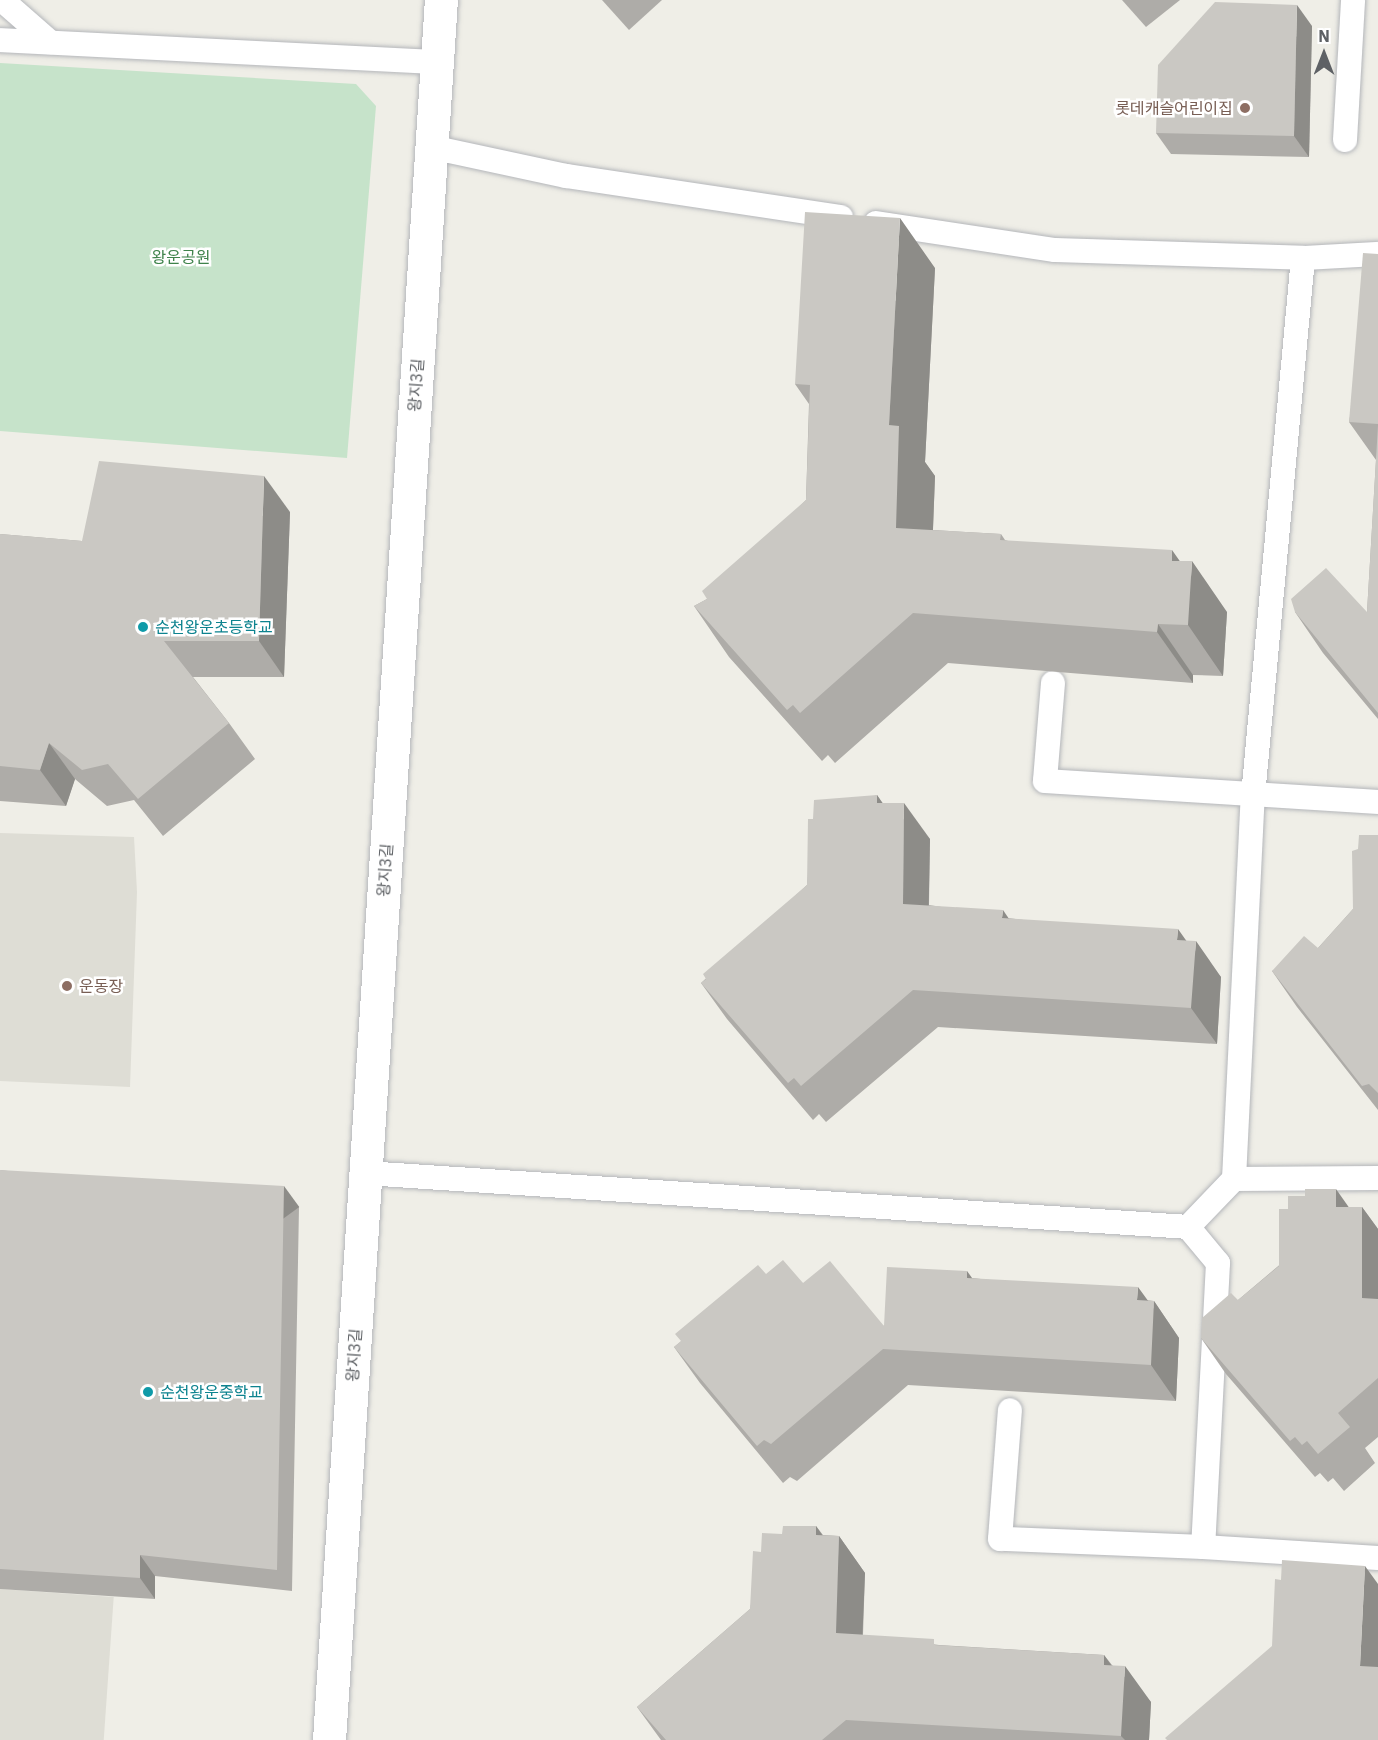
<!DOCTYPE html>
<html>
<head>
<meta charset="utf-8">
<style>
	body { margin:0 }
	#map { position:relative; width:1378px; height:1740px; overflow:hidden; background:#efeee7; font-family:"IBM Plex Sans","Noto Sans KR",sans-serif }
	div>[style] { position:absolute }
	.education>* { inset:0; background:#deddd5; transform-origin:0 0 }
	.green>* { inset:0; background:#c6e3ca }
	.roads { filter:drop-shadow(0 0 2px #b4b6ba) drop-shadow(0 0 2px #b4b6ba) }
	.lane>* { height:24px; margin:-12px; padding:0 12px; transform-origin:12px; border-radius:12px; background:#fff }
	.secondary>* { height:33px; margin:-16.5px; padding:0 16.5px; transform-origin:16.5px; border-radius:16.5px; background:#fff }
	.wall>* { inset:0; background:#aeaca8 }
	.shaded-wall>* { inset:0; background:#8d8c88; transform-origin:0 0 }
	.building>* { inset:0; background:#cac8c3 }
	.dots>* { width:16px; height:16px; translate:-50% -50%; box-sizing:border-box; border:3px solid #fff; border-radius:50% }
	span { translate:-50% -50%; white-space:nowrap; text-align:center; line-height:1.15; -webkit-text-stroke:5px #fff; paint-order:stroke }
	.education-label { font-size:16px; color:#785e54 }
	.right { translate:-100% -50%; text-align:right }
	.left { translate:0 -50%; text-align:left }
	.park-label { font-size:16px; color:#3f834b }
	.street-label { font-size:16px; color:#5e6165 }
	.culture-label { font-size:16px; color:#0d838f }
	.north { position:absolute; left:1294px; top:24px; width:60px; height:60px; -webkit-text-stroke:4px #fff; paint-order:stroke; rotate:0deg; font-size:16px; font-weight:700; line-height:24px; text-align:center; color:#5e6165 }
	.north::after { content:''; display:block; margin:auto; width:21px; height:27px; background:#5e6165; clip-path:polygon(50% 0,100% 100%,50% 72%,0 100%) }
</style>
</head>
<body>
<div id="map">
	<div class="education">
		<i style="clip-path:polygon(0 833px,134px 837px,137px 892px,130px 1087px,0 1081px)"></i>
		<i style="left:0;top:1589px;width:114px;height:151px;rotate:4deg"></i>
	</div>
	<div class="green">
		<i style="clip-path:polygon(0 63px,356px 84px,376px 106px,347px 458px,0 431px)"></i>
	</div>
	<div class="roads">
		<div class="lane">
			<i style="left:2px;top:0;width:64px;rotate:41.2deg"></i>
			<i style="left:0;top:40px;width:438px;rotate:2.9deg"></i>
			<i style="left:1345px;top:140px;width:140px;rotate:-86.7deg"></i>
			<i style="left:431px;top:147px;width:138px;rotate:12.1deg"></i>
			<i style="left:566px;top:176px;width:278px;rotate:8.5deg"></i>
			<i style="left:876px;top:223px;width:181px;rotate:8.6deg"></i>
			<i style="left:1055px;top:250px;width:248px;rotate:1.8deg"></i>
			<i style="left:1053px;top:683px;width:98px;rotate:94.7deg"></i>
			<i style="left:1045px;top:781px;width:334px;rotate:3.6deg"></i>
			<i style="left:365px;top:1173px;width:825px;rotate:3.75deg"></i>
			<i style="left:1188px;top:1227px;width:47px;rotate:50.2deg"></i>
			<i style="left:1218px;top:1263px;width:284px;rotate:93deg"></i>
			<i style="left:1203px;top:1547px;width:203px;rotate:-177.7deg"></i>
			<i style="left:1000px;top:1539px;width:129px;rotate:-85.6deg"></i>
			<i style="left:1234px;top:1179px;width:383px;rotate:-87.2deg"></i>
			<i style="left:1253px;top:796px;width:540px;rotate:-84.69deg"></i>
			<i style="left:1303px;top:258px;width:75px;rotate:-3.1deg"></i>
			<i style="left:1188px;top:1227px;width:66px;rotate:-46.2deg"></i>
			<i style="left:1234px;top:1179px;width:144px;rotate:-0.4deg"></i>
			<i style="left:1203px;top:1547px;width:175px;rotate:3.6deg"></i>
		</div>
		<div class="secondary">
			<i style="left:329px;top:1740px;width:1744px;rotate:-86.32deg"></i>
		</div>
	</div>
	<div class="wall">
		<i style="clip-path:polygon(602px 0,662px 0,629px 30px)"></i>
		<i style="clip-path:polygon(1122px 0,1180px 0,1146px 27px)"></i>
		<i style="clip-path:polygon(1312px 26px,1309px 157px,1171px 154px,1156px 133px)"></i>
		<i style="clip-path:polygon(1378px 254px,1378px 719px,1323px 653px,1295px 612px,1367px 612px,1376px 460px,1349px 422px)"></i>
		<i style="clip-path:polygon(935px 268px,925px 462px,935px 476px,933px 530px,1001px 534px,1005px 540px,1227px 612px,1223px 676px,1193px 675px,1193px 683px,948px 663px,835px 763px,828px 755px,822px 761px,729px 657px,694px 606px,707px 599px,806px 500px,809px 404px,795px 384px)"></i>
		<i style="clip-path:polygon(290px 512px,284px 677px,193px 677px,229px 723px,255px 759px,163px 836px,134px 800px,107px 806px,75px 779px,66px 806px,0 801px,0 534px,82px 541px)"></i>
		<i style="clip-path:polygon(877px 795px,882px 803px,930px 839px,929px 905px,1008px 918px,1186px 941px,1221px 977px,1217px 1044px,938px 1027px,826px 1122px,819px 1114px,813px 1120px,727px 1019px,701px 983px,807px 885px,813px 819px)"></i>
		<i style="clip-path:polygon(1378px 835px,1378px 1110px,1297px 1007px,1272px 971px,1318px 948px,1353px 909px,1358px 849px)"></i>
		<i style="clip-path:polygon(0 1170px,299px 1207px,292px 1591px,155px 1576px,155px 1599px,0 1589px)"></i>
		<i style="clip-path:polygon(1348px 1207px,1362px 1207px,1378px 1229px,1378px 1437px,1365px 1448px,1375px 1463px,1344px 1491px,1333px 1478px,1328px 1482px,1320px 1473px,1315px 1477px,1226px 1374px,1201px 1338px,1238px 1300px)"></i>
		<i style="clip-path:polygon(766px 1274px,803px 1283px,884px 1326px,973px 1278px,1154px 1301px,1179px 1338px,1176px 1401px,908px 1385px,797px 1481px,790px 1477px,783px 1483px,700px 1383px,674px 1347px)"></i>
		<i style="clip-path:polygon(816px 1526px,823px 1535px,839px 1536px,865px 1573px,863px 1635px,939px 1645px,1104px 1655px,1112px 1665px,1151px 1702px,1149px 1740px,661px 1740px,637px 1707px,750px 1609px,761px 1552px,782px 1534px)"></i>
	</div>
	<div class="shaded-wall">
		<i style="clip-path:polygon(1297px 5px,1312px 26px,1309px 157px,1294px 136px)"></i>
		<i style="clip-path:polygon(900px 218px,935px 268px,925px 462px,935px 476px,931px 579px,896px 528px,889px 425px)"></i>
		<i style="clip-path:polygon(264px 476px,290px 512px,284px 677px,259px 641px)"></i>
		<i style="clip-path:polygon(1172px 550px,1191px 577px,1192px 561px,1227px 612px,1223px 676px,1188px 625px,1172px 561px)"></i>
		<i style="clip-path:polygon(1158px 624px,1193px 675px,1193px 683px,1157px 632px)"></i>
		<i style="clip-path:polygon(49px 743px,75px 779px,66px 806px,40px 770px)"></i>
		<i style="clip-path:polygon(877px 795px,903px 832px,877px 803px)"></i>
		<i style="clip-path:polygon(904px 803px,930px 839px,928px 940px,903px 904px)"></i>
		<i style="clip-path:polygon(1003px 910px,1028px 947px,1002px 918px)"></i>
		<i style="clip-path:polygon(1178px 929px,1195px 953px,1196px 941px,1221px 977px,1217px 1044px,1191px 1008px,1177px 940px)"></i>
		<i style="left:284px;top:1186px;width:26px;height:384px;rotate:54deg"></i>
		<i style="clip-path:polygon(1336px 1189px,1362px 1226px,1336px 1207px)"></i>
		<i style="clip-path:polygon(1362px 1207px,1378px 1229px,1378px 1321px,1362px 1298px)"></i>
		<i style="clip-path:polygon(967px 1271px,993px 1307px,967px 1278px)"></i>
		<i style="clip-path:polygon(1138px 1287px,1154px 1309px,1154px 1301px,1179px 1338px,1176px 1401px,1151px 1365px,1137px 1300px)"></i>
		<i style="clip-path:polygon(816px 1526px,838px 1558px,839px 1536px,865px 1573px,861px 1670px,836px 1633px,816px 1535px)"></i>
		<i style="clip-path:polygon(140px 1555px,155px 1576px,155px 1599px,140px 1578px)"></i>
		<i style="clip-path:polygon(1365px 1566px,1378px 1584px,1378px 1691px,1360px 1666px)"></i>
		<i style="clip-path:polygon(1104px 1655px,1124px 1683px,1125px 1666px,1151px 1702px,1149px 1740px,1125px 1740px,1121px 1736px,1104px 1665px)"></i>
	</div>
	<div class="building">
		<i style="clip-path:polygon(1215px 2px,1297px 5px,1294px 136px,1156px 133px,1158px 65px)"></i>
		<i style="clip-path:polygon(805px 212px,900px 218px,889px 425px,899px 426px,896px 528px,1001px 534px,1000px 540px,1172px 550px,1172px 561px,1192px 561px,1188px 625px,1158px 624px,1157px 632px,913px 613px,800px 713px,793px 705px,787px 710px,694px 606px,707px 599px,702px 591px,806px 500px,810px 385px,795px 384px)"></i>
		<i style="clip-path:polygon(1363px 253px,1378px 254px,1378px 424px,1349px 422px)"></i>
		<i style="clip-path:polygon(1378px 425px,1378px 713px,1295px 612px,1291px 599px,1326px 568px,1367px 612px)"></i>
		<i style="clip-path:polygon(99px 461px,264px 476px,259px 641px,164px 641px,229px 723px,138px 799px,108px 764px,82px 770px,49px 743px,40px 770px,0 766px,0 534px,82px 541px)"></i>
		<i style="clip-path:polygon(877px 795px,877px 803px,904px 803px,903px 904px,1003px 910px,1002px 918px,1178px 929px,1177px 940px,1196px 941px,1191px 1008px,913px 990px,801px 1086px,794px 1078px,788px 1083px,701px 983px,706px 979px,703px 974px,807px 885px,808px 819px,813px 819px,814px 800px)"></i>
		<i style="clip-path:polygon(1359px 835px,1378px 835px,1378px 1093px,1369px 1084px,1362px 1086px,1272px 971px,1304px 936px,1318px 948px,1353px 909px,1352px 851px,1358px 849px)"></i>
		<i style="clip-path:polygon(0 1170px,284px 1186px,277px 1570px,140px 1555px,140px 1578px,0 1569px)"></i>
		<i style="clip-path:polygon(1305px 1189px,1336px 1189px,1336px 1207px,1362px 1207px,1362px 1298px,1378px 1299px,1378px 1378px,1338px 1413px,1350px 1427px,1318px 1454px,1307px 1441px,1302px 1445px,1295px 1437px,1290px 1441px,1201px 1338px,1202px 1318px,1231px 1293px,1238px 1300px,1279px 1266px,1279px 1209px,1288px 1209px,1288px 1196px,1305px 1196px)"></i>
		<i style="clip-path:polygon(783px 1260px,803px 1283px,830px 1261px,884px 1326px,887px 1267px,967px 1271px,967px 1278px,1138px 1287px,1137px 1300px,1154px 1301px,1151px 1365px,883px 1349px,771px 1444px,764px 1440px,757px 1446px,674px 1347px,681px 1341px,675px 1334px,758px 1265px,766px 1274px)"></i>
		<i style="clip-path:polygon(783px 1526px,816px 1526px,816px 1535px,839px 1536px,836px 1633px,934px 1639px,934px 1645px,1104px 1655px,1104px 1665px,1125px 1666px,1121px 1736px,846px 1720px,822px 1740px,666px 1740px,637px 1707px,750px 1609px,753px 1551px,761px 1552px,762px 1533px,782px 1534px)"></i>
		<i style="clip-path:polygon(1282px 1560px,1365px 1566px,1360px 1666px,1378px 1667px,1378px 1740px,1167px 1740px,1165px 1738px,1272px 1646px,1275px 1579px,1281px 1580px)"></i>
	</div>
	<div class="dots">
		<i style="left:1245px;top:108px;background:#8d6e63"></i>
		<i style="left:143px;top:627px;background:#0f9aa8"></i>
		<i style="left:67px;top:986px;background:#8d6e63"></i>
		<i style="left:148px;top:1392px;background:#0f9aa8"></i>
	</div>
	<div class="education-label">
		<span class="right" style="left:1233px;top:108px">롯데캐슬어린이집</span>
		<span class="left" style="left:79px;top:986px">운동장</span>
	</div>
	<div class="park-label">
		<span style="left:181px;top:257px">왕운공원</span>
	</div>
	<div class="street-label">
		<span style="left:416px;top:385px;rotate:-86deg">왕지3길</span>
		<span style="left:385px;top:870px;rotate:-86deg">왕지3길</span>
		<span style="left:354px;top:1355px;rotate:-86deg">왕지3길</span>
	</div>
	<div class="culture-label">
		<span class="left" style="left:155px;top:627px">순천왕운초등학교</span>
		<span class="left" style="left:160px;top:1392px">순천왕운중학교</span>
	</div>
	<div class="north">N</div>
</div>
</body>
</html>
